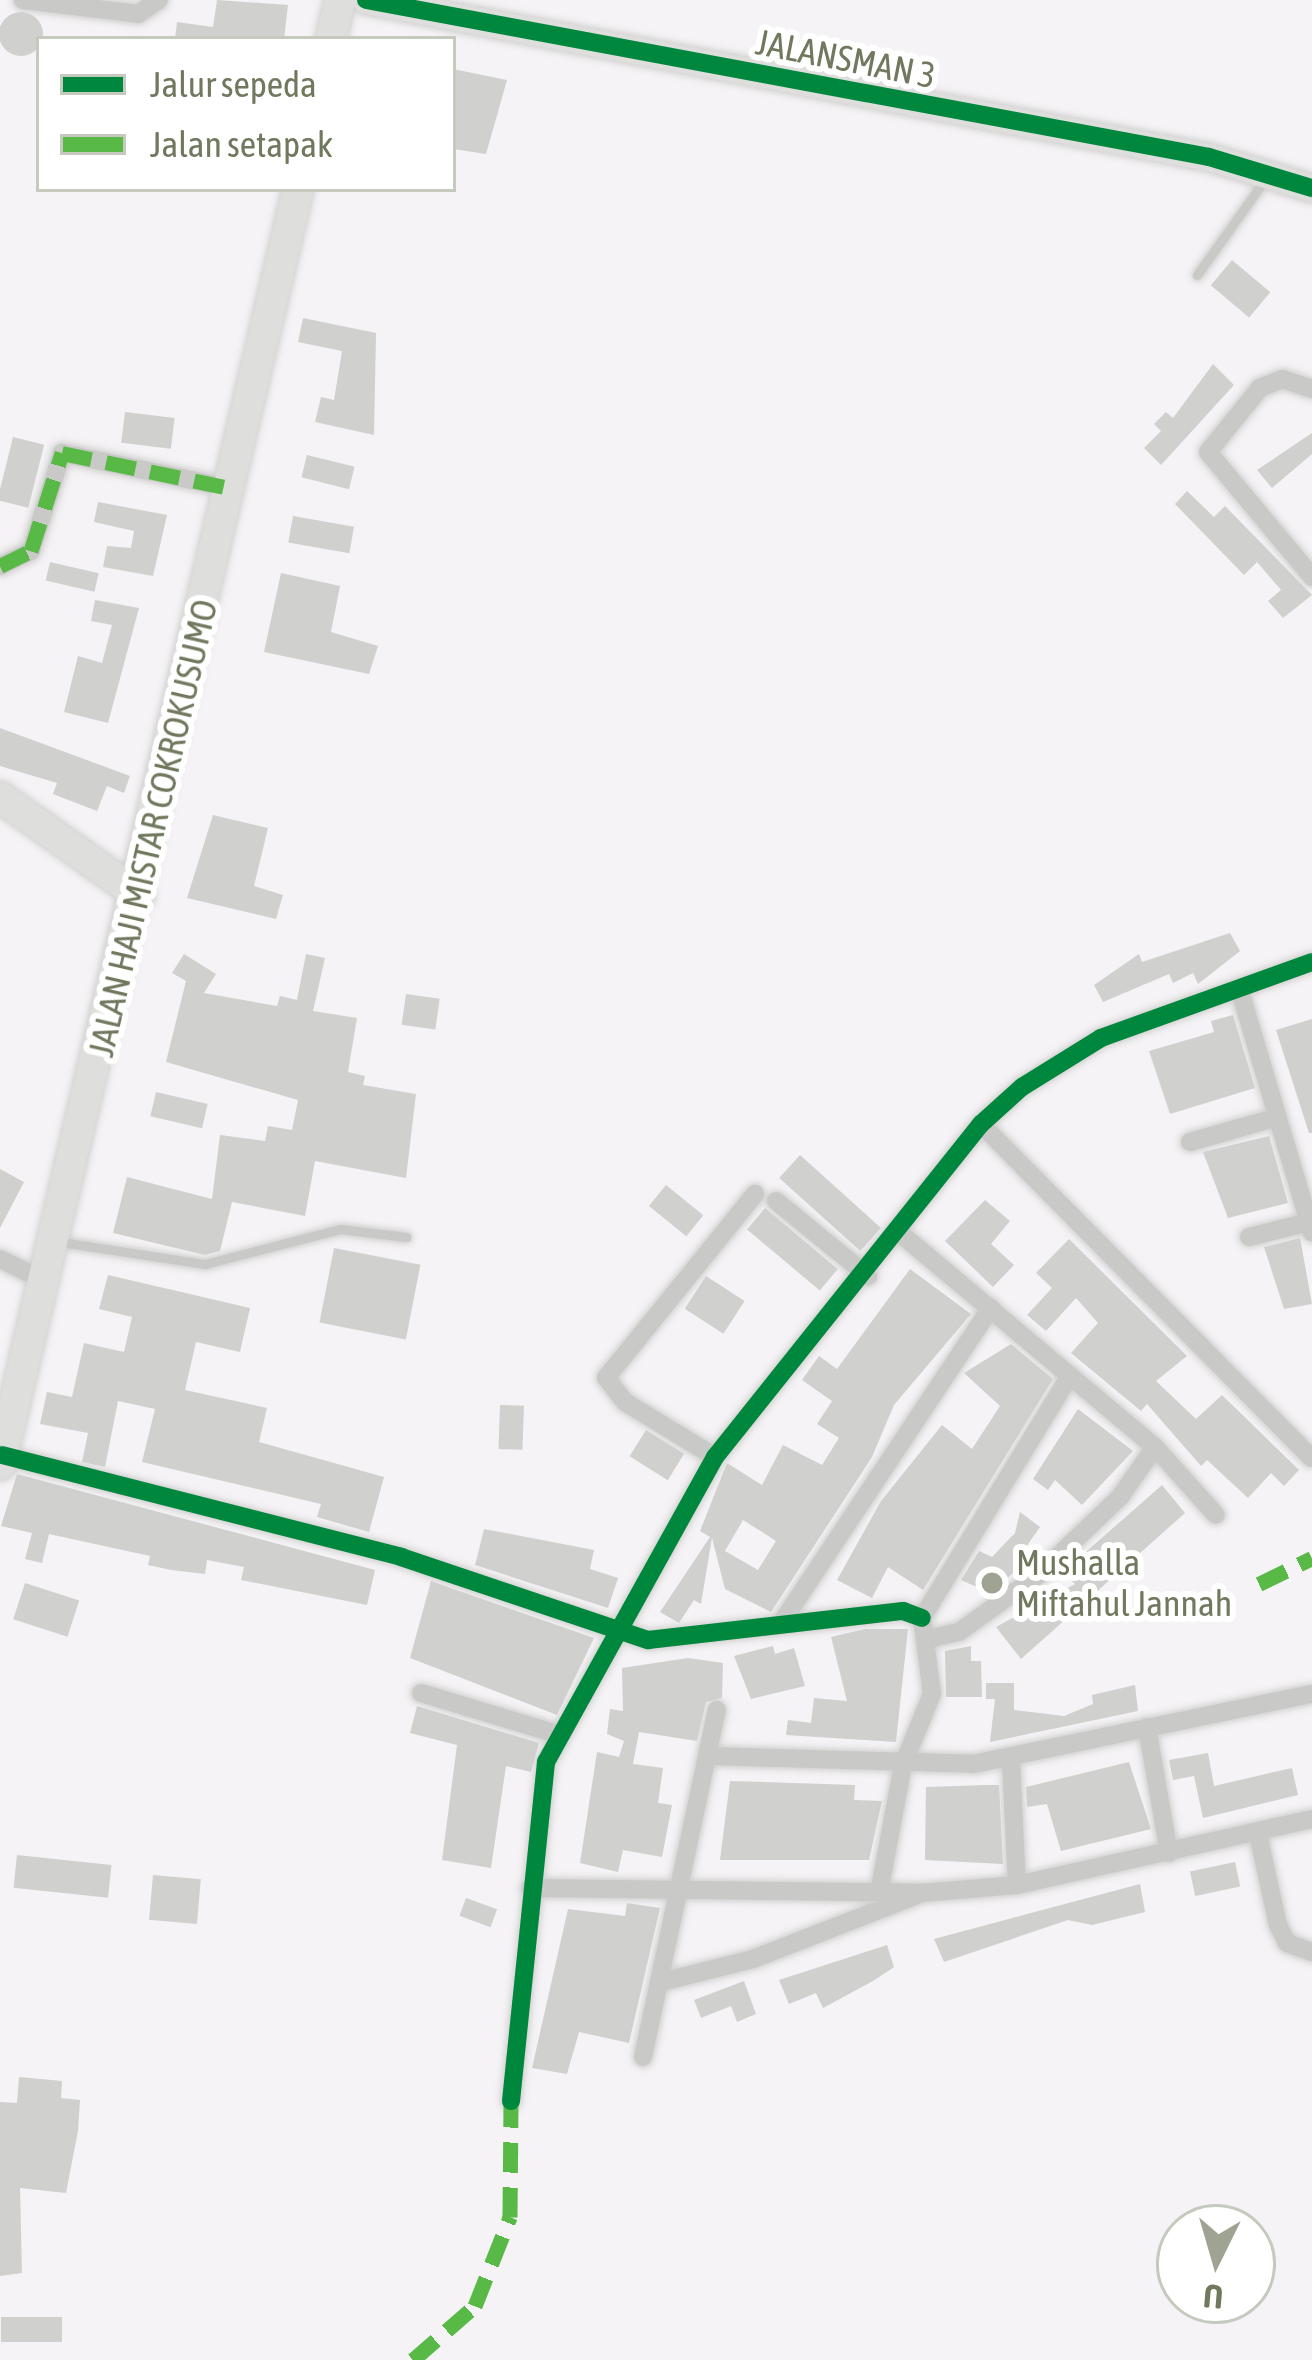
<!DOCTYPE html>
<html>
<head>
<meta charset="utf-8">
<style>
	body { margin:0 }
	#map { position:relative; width:1312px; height:2360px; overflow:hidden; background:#f5f3f5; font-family:"Asap Condensed",sans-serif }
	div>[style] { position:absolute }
	.building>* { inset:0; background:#d0d0ce; transform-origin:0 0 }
	.round { border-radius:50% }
	.roads { filter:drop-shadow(0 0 3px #d2d1d1) drop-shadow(0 0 3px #d2d1d1) }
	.lane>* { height:9px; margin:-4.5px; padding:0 4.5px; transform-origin:4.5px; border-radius:4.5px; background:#c9c9c7 }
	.street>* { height:18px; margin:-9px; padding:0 9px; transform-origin:9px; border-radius:9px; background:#c9c9c7 }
	.secondary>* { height:27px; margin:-13.5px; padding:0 13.5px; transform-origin:13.5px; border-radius:13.5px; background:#dededd }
	.primary>* { height:30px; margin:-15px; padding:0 15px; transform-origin:15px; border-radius:15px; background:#dededd }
	.quiet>* { height:15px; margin-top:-7.5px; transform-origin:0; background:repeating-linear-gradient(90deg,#58b947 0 30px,transparent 0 45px) }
	.cycleway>* { height:18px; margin:-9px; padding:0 9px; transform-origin:9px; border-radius:9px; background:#00873e }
	.dots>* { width:33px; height:33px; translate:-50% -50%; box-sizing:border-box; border:6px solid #fff; border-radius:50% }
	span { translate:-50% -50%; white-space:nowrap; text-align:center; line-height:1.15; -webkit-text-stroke:12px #fff; paint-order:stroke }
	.street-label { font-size:36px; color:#70785d }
	.poi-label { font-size:36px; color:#70785d }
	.left { translate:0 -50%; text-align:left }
	.legend { position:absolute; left:36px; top:36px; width:420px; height:156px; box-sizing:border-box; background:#fff; border:3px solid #c6c9be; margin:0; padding:15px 21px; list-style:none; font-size:36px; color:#70785d }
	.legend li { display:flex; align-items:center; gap:24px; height:60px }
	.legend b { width:60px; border:3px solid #c6c9be }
	.north { position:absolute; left:1156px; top:2204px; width:120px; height:120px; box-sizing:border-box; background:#fff; border:3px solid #c6c9be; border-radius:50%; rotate:185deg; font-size:33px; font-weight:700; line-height:48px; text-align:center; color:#70785d }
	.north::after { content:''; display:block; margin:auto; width:42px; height:54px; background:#9fa392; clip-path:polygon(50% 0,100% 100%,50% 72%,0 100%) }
</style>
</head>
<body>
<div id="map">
	<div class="building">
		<i style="clip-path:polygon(217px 0,288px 5px,284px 39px,175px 39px,177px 22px,213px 27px)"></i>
		<i class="round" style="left:-1px;top:12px;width:44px;height:44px"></i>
		<i style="clip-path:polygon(453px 69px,507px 80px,486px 154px,453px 149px)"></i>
		<i style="left:1232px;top:260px;width:50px;height:33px;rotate:40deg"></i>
		<i style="clip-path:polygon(303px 318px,376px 333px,374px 435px,315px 422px,321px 397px,334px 400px,342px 351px,298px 342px)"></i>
		<i style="clip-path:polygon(1213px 364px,1234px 385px,1161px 465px,1144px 448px,1161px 431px,1154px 424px,1166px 412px,1173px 418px)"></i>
		<i style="left:125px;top:412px;width:50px;height:31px;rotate:7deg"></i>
		<i style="clip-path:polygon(1312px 433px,1312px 454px,1272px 488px,1257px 470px)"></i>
		<i style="left:13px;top:437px;width:32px;height:65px;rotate:14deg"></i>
		<i style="left:307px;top:455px;width:49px;height:23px;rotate:14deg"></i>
		<i style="clip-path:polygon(1187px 491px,1214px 517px,1225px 506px,1312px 595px,1283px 618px,1268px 601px,1281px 590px,1257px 562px,1244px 575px,1175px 504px)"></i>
		<i style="clip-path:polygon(98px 502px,167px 515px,153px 576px,103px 567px,107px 546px,131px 548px,134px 531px,94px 522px)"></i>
		<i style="left:293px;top:516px;width:62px;height:27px;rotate:10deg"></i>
		<i style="left:50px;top:562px;width:50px;height:19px;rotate:13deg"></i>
		<i style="clip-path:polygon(281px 573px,340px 586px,331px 632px,378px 646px,369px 674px,264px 652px)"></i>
		<i style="clip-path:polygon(95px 600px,139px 608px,108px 723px,64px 712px,78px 656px,102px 663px,112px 625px,91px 621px)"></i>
		<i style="clip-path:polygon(0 728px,130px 776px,124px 793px,107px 786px,97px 811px,53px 794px,57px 783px,0 766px)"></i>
		<i style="clip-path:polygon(213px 815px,268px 828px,254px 886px,283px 895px,276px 919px,187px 898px)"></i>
		<i style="clip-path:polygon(1230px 933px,1240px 951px,1198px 984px,1193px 973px,1173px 983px,1169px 974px,1103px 1002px,1094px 985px,1139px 954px,1142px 962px)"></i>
		<i style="clip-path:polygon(184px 954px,216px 974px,204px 993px,277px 1006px,280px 996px,297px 1000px,306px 954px,325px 958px,313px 1011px,357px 1018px,348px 1072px,365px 1076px,363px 1085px,416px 1094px,406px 1178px,315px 1161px,305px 1216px,232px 1202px,220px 1251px,205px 1255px,113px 1233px,127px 1177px,212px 1199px,220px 1135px,265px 1141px,268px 1126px,292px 1130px,298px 1100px,166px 1062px,186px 981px,172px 973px)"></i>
		<i style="left:406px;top:994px;width:34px;height:31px;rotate:8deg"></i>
		<i style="clip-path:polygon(1233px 1015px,1255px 1088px,1170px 1114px,1149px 1051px,1214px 1032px,1211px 1021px)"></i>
		<i style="clip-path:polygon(1312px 1019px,1312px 1133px,1309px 1133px,1276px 1030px)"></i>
		<i style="left:156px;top:1092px;width:53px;height:25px;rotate:13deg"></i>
		<i style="clip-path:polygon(1269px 1136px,1288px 1203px,1228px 1218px,1203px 1152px)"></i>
		<i style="left:800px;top:1155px;width:109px;height:31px;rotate:42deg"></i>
		<i style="clip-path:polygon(0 1169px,24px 1182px,0 1228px)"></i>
		<i style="left:666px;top:1185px;width:48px;height:27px;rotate:39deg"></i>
		<i style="clip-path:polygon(985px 1200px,1010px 1221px,991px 1244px,1014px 1265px,993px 1287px,945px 1241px)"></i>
		<i style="left:765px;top:1208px;width:95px;height:28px;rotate:40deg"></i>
		<i style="clip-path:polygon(1300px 1238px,1312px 1304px,1284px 1309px,1264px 1247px)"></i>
		<i style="clip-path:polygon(1069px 1239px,1187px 1356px,1156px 1381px,1196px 1419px,1222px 1395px,1299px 1470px,1284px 1486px,1271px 1473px,1248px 1498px,1207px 1460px,1201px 1466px,1147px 1404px,1141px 1411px,1071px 1353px,1098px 1323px,1076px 1298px,1046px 1331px,1027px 1315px,1052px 1288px,1036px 1273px)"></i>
		<i style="left:334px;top:1248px;width:88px;height:76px;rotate:11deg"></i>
		<i style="clip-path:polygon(evenodd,910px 1269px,971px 1314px,894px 1405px,872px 1457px,771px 1612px,725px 1589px,712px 1538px,701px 1604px,694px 1600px,679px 1623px,660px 1612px,710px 1537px,700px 1531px,727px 1463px,762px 1485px,783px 1445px,822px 1465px,839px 1438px,817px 1424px,832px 1401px,802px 1380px,819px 1356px,837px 1369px,910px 1269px,743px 1520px,776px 1541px,758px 1570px,725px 1551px,743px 1520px)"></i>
		<i style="clip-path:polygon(108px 1275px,250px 1308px,240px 1352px,196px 1342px,185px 1390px,267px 1408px,259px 1442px,384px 1477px,369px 1532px,317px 1517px,321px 1504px,142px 1462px,155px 1409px,118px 1401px,105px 1467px,82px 1462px,88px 1433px,40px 1424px,47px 1392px,72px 1397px,84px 1343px,124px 1352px,132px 1317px,99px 1309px)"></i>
		<i style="left:706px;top:1276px;width:46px;height:39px;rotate:33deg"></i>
		<i style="clip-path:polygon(1011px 1344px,1053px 1379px,923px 1590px,888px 1567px,872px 1598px,837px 1580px,881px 1501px,942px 1425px,972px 1449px,1000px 1406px,964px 1373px)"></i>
		<i style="left:500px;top:1405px;width:24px;height:44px;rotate:2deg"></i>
		<i style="clip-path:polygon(1078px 1409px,1133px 1451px,1082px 1505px,1055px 1480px,1048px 1490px,1033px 1479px)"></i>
		<i style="left:646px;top:1430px;width:45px;height:31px;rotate:32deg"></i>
		<i style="clip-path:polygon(17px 1474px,375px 1570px,367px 1605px,241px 1580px,244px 1567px,207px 1560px,205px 1574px,171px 1570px,148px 1565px,150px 1556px,49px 1534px,42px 1563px,25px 1559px,32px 1533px,1px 1526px)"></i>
		<i style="clip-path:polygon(1162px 1485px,1185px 1513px,1021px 1659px,996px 1627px,1075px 1584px,1063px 1572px)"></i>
		<i style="clip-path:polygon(1020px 1512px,1040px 1527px,1026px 1547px,1034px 1555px,990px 1593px,961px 1580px,979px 1551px,992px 1557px,1015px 1533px)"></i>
		<i style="clip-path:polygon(484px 1529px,594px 1550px,590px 1569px,618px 1578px,608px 1608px,475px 1565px)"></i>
		<i style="clip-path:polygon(431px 1581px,594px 1638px,557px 1715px,410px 1658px)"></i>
		<i style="left:25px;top:1583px;width:57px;height:38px;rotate:18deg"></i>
		<i style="clip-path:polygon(865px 1629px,908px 1629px,896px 1742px,786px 1735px,788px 1720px,811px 1723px,814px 1698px,847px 1701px,831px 1637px)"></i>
		<i style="clip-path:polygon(773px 1646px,775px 1654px,794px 1648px,805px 1686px,751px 1699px,734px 1656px)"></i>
		<i style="clip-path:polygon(971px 1646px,971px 1661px,981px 1661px,982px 1697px,946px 1697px,945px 1651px)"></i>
		<i style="clip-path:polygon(688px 1658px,723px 1663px,722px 1698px,706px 1702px,697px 1741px,639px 1732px,633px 1764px,663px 1768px,658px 1803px,672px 1805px,662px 1857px,623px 1850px,618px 1872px,580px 1863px,597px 1752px,619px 1757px,624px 1741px,607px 1734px,610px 1709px,623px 1711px,622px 1668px)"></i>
		<i style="clip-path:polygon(986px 1683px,1014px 1683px,1014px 1710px,1064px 1716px,1093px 1704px,1092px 1695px,1135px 1685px,1138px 1711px,990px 1742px,995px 1699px,986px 1699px)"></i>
		<i style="clip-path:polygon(417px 1706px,539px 1743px,531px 1772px,506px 1766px,491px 1868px,442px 1860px,457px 1745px,410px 1733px)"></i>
		<i style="clip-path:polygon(1208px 1753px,1214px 1786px,1292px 1768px,1298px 1795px,1203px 1818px,1194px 1776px,1173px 1780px,1169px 1760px)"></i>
		<i style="clip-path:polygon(1129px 1762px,1151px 1829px,1061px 1851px,1047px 1804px,1027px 1807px,1026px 1787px)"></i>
		<i style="clip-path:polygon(730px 1781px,855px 1785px,854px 1800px,882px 1801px,869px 1860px,720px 1860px)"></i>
		<i style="clip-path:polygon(986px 1785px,999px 1785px,1003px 1864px,925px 1860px,926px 1787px)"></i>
		<i style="left:17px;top:1855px;width:95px;height:33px;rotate:6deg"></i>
		<i style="left:1235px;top:1862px;width:25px;height:46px;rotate:78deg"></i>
		<i style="left:153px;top:1875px;width:48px;height:45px;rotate:5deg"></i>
		<i style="clip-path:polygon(1140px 1884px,1145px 1912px,1092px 1925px,1068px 1920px,944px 1962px,934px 1939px)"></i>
		<i style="left:466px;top:1898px;width:33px;height:19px;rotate:20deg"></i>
		<i style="clip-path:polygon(627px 1903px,660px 1908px,629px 2043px,579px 2032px,567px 2074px,532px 2068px,568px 1909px,625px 1916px)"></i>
		<i style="clip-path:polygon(887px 1945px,894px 1967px,873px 1981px,823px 2008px,816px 1993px,789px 2004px,779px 1980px)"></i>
		<i style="clip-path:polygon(744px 1981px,756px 2014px,737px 2022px,731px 2006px,701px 2018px,694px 2000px)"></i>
		<i style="clip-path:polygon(19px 2077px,62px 2081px,61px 2098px,80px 2100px,78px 2131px,66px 2193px,20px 2188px,22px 2273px,0 2276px,0 2102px,17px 2103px)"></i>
		<i style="left:1px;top:2317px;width:61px;height:25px"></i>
	</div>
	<div class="roads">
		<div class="lane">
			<i style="left:1197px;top:275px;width:119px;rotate:-54.6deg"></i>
			<i style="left:61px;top:1242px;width:146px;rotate:8.7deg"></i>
			<i style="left:205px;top:1264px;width:139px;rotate:-14.5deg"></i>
			<i style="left:340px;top:1229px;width:67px;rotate:6.8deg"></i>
		</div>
		<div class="street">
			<i style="left:23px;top:0;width:116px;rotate:6.9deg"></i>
			<i style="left:138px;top:14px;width:25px;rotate:-34deg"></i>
			<i style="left:1312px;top:389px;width:31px;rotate:-161deg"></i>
			<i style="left:1283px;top:379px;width:25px;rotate:159deg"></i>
			<i style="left:1260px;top:388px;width:82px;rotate:129.1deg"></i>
			<i style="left:1208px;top:452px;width:163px;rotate:50.2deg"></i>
			<i style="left:0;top:566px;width:34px;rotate:-26deg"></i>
			<i style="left:31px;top:551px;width:103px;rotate:-72.4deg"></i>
			<i style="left:62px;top:453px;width:172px;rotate:11.8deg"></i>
			<i style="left:1240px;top:991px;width:252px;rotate:73.4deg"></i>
			<i style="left:981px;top:1124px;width:470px;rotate:45.3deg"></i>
			<i style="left:1190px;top:1142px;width:91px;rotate:-15.9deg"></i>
			<i style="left:776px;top:1201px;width:119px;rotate:39.2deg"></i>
			<i style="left:901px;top:1234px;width:331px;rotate:40deg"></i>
			<i style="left:1155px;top:1447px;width:91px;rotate:48.1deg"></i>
			<i style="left:1249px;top:1237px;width:62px;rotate:-14deg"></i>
			<i style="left:0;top:1259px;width:46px;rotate:26deg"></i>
			<i style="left:2px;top:1455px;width:412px;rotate:14.3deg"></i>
			<i style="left:401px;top:1557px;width:261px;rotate:18.6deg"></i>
			<i style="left:648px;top:1640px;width:257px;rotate:-6.5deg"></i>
			<i style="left:903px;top:1611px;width:20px;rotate:20deg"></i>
			<i style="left:715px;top:1457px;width:105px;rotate:-148.6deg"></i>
			<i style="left:625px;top:1402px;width:31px;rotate:-128deg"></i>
			<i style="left:606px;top:1378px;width:237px;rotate:-51deg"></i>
			<i style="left:780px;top:1625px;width:381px;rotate:-56.4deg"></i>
			<i style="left:928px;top:1639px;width:32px;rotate:-13deg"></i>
			<i style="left:959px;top:1632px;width:96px;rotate:-35.7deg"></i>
			<i style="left:1037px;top:1576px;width:115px;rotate:-43.6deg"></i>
			<i style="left:1120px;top:1497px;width:61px;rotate:-55deg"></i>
			<i style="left:421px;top:1693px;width:142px;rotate:16.8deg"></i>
			<i style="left:1147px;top:1727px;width:128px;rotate:80.1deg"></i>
			<i style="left:710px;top:1756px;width:263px;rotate:1.7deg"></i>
			<i style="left:973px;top:1764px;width:346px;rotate:-11.7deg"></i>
			<i style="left:1011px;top:1760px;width:125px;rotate:87.3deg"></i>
			<i style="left:1258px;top:1834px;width:93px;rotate:77.6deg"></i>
			<i style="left:1278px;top:1925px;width:20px;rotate:63deg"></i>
			<i style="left:1287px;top:1943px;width:27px;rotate:20deg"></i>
			<i style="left:530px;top:1888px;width:391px;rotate:0.7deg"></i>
			<i style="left:921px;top:1893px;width:96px;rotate:-4.8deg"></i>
			<i style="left:1017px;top:1885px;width:302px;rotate:-12.6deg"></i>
			<i style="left:879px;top:1893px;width:130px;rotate:-79.4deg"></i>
			<i style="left:903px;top:1765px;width:77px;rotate:-67.8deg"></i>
			<i style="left:932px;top:1694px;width:77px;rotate:-97.5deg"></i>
			<i style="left:922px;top:1618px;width:284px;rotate:-58.6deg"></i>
			<i style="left:661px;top:1982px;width:95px;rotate:-14deg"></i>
			<i style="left:753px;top:1959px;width:176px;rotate:-21.3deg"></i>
			<i style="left:643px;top:2057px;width:355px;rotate:-78deg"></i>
			<i style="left:511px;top:2101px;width:341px;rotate:-84.1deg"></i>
			<i style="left:546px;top:1762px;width:349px;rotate:-61deg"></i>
			<i style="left:715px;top:1457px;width:426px;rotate:-51.4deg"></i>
			<i style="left:981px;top:1124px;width:55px;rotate:-42.1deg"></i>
			<i style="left:1022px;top:1087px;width:93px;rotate:-31.8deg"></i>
			<i style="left:1101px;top:1038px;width:224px;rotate:-19.8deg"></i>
		</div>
		<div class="secondary">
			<i style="left:366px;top:0;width:857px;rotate:10.55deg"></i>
			<i style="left:1209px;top:157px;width:108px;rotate:16.8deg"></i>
		</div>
		<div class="primary">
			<i style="left:331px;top:39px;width:40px;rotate:-77deg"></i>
			<i style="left:0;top:797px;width:170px;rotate:35.2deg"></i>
			<i style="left:0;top:1465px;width:1310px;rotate:-76.85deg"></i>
		</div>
	</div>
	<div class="quiet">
		<i style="left:0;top:566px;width:34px;rotate:-26deg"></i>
		<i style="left:31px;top:551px;width:103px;rotate:-72.4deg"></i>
		<i style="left:62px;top:453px;width:172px;rotate:11.8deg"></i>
		<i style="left:1259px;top:1584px;width:59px;rotate:-26.1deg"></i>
		<i style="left:413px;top:2360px;width:82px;rotate:-41.1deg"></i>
		<i style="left:475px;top:2306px;width:96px;rotate:-68.5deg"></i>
		<i style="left:510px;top:2217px;width:116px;rotate:-89.5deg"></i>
	</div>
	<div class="cycleway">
		<i style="left:366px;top:0;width:857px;rotate:10.55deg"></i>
		<i style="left:1209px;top:157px;width:108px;rotate:16.8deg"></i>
		<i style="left:2px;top:1455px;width:412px;rotate:14.3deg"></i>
		<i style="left:401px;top:1557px;width:261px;rotate:18.6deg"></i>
		<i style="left:648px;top:1640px;width:257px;rotate:-6.5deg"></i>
		<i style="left:903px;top:1611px;width:20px;rotate:20deg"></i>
		<i style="left:511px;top:2101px;width:341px;rotate:-84.1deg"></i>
		<i style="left:546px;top:1762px;width:349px;rotate:-61deg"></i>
		<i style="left:715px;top:1457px;width:426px;rotate:-51.4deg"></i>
		<i style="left:981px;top:1124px;width:55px;rotate:-42.1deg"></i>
		<i style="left:1022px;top:1087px;width:93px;rotate:-31.8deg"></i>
		<i style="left:1101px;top:1038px;width:224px;rotate:-19.8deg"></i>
	</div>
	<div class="dots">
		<i style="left:992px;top:1583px;background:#9fa392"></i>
	</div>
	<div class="street-label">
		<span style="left:846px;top:59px;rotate:11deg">JALANSMAN 3</span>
		<span style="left:153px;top:828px;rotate:-77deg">JALAN HAJI MISTAR COKROKUSUMO</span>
	</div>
	<div class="poi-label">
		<span class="left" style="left:1016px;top:1583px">Mushalla<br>Miftahul Jannah</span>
	</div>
	<ul class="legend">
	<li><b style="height:15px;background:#00873e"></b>Jalur sepeda</li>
	<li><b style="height:15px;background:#58b947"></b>Jalan setapak</li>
	</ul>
	<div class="north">U</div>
</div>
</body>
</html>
